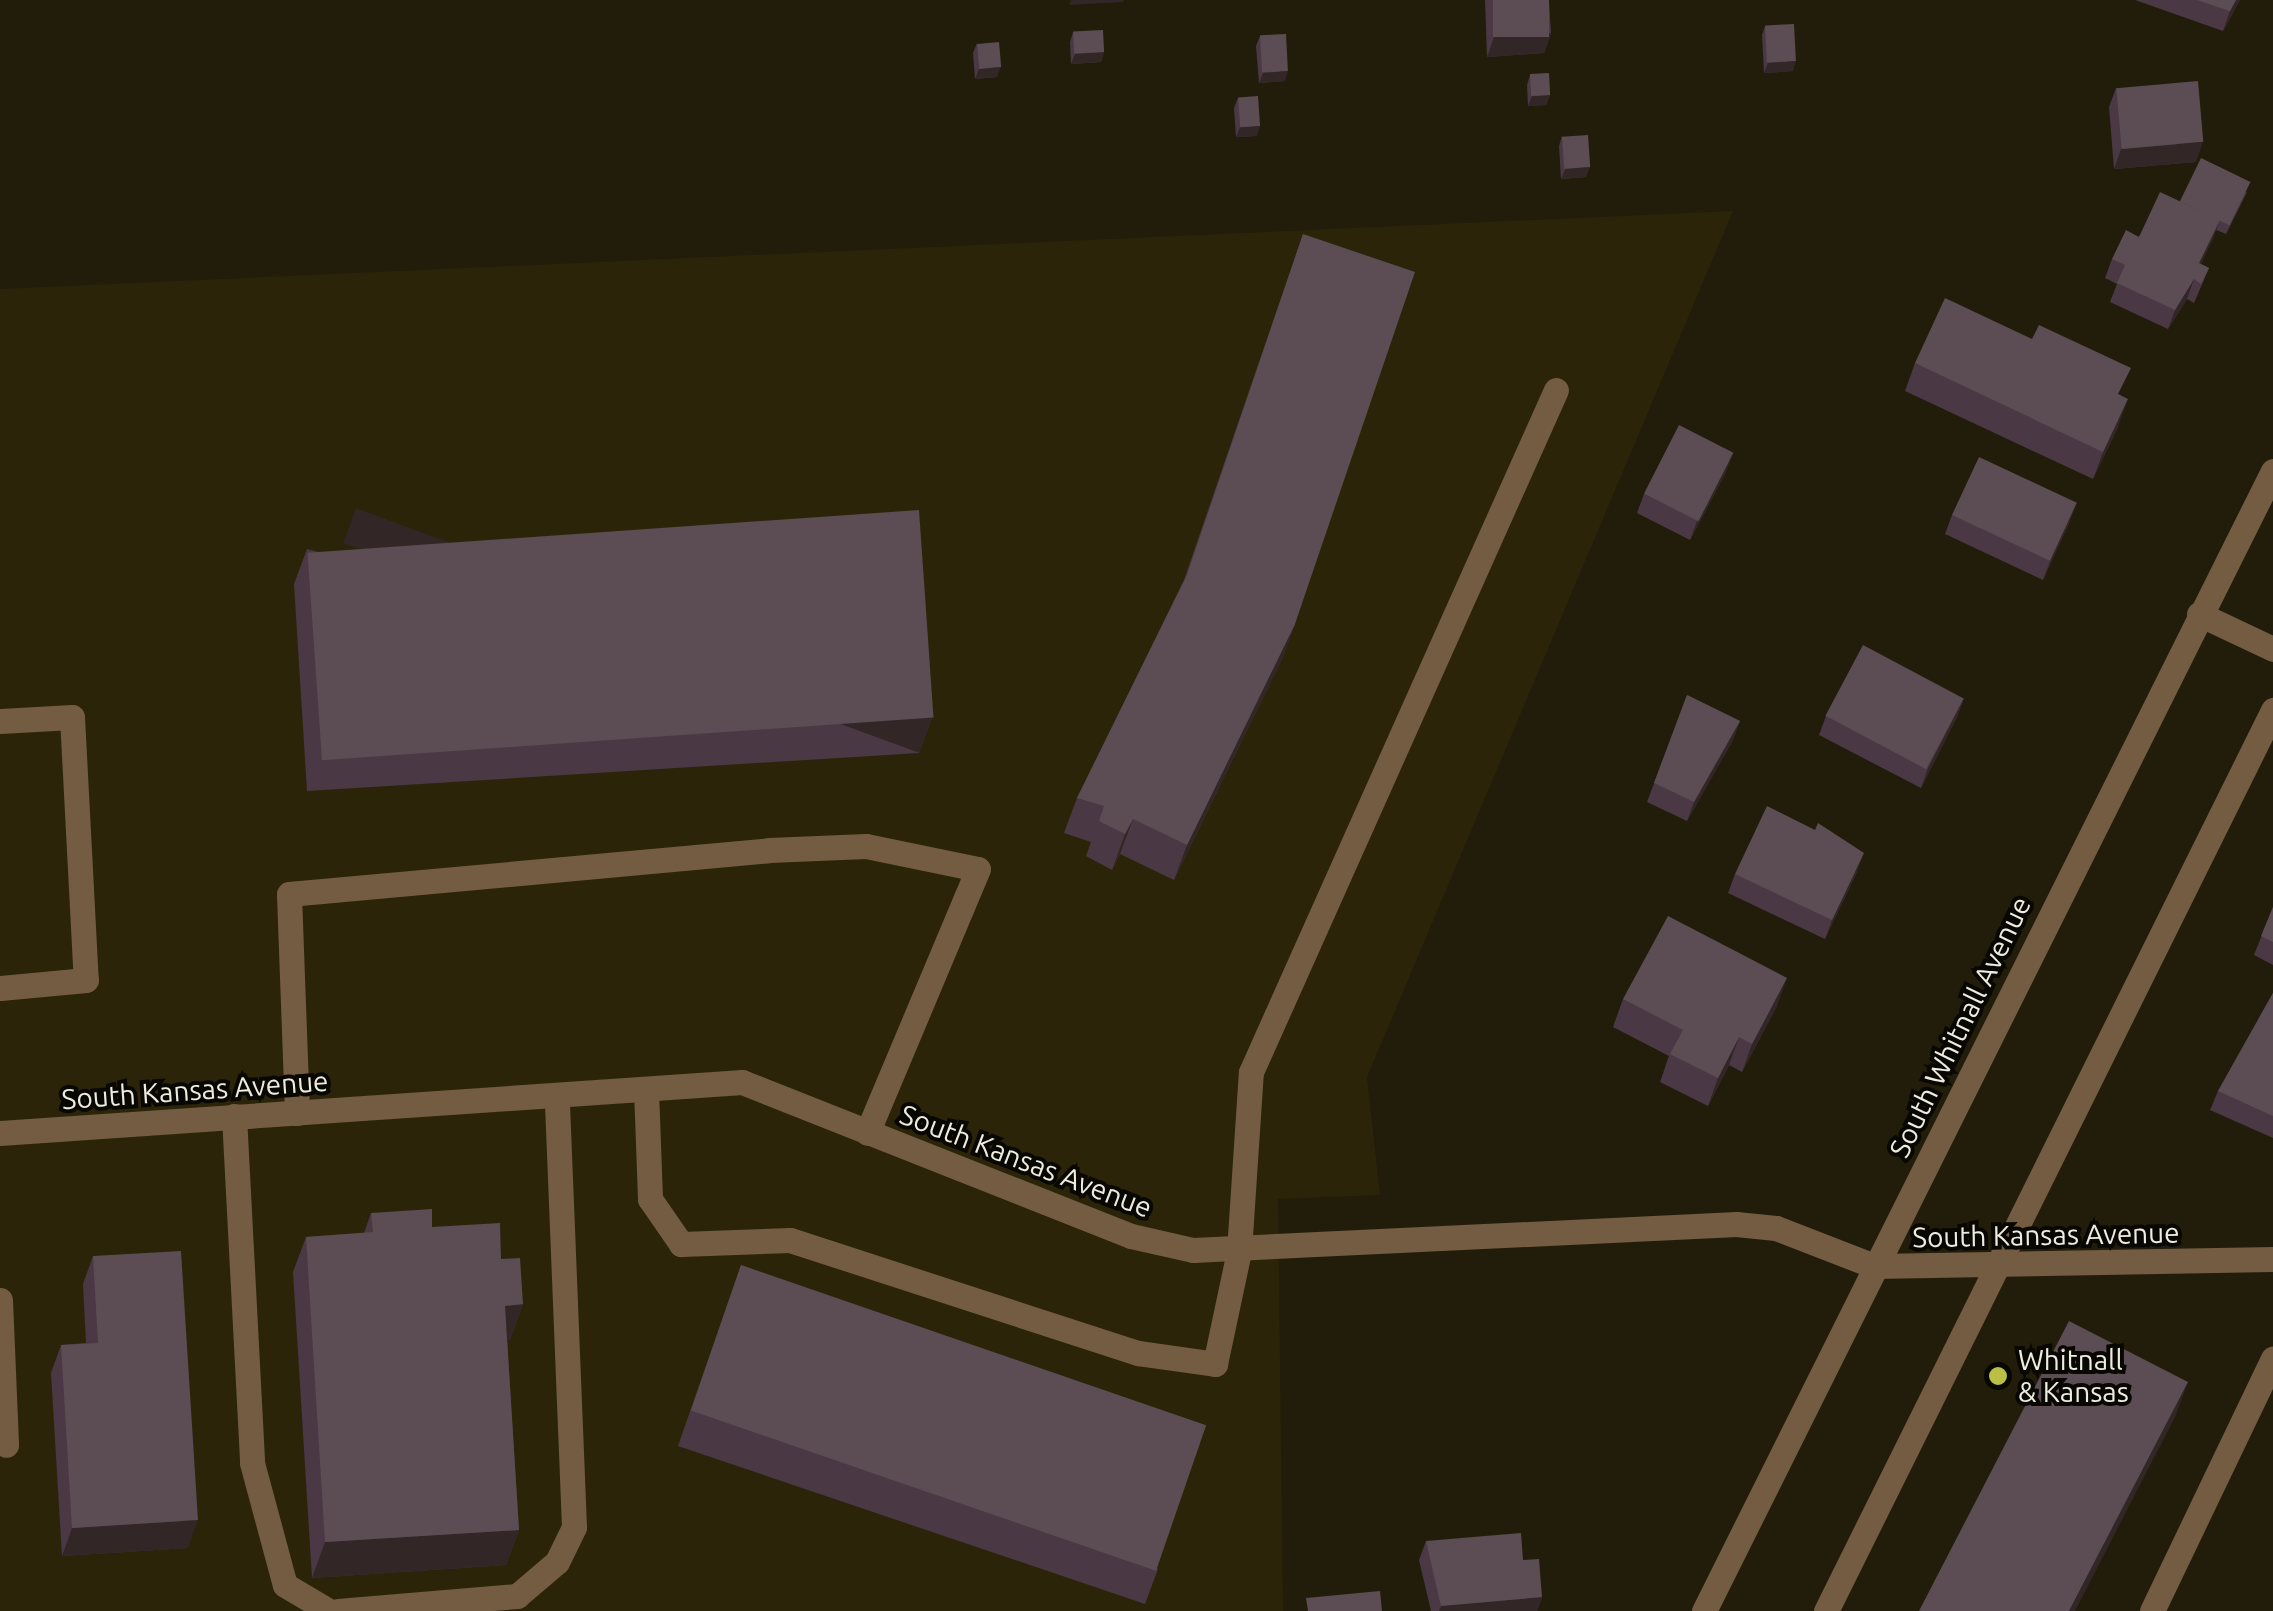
<!DOCTYPE html>
<html>
<head>
<meta charset="utf-8">
<style>
	body { margin:0 }
	#map { position:relative; width:2273px; height:1611px; overflow:hidden; background:#221d0a; font-family:Ubuntu,sans-serif }
	div>[style] { position:absolute }
	.built>* { inset:0; background:#2b2409 }
	.minor>* { height:25px; margin:-12.5px; padding:0 12.5px; transform-origin:12.5px; border-radius:12.5px; background:#735c42 }
	.wall>* { inset:0; background:#4a3944 }
	.shaded-wall>* { inset:0; background:#332626; transform-origin:0 0 }
	.building>* { inset:0; background:#5c4c54; transform-origin:0 0 }
	.dots>* { width:28px; height:28px; translate:-50% -50%; box-sizing:border-box; border:5px solid #090702; border-radius:50% }
	span { translate:-50% -50%; white-space:nowrap; text-align:center; line-height:1.15; -webkit-text-stroke:8px #090702; paint-order:stroke }
	.street-label { font-size:28px; color:#eeebdf }
	.poi-label { font-size:28px; color:#eeebdf }
	.left { translate:0 -50%; text-align:left }
</style>
</head>
<body>
<div id="map">
	<div class="built">
		<i style="clip-path:polygon(1733px 211px,1367px 1077px,1380px 1195px,1278px 1199px,1283px 1611px,0 1611px,0 289px)"></i>
	</div>
	<div class="minor">
		<i style="left:2199px;top:614px;width:82px;rotate:25.3deg"></i>
		<i style="left:0;top:721px;width:72px;rotate:-3.2deg"></i>
		<i style="left:72px;top:717px;width:263px;rotate:87deg"></i>
		<i style="left:86px;top:980px;width:86px;rotate:174.7deg"></i>
		<i style="left:646px;top:1089px;width:110px;rotate:87.9deg"></i>
		<i style="left:650px;top:1199px;width:55px;rotate:55.4deg"></i>
		<i style="left:681px;top:1244px;width:109px;rotate:-2.1deg"></i>
		<i style="left:790px;top:1240px;width:366px;rotate:18deg"></i>
		<i style="left:1138px;top:1353px;width:78px;rotate:8.1deg"></i>
		<i style="left:1215px;top:1364px;width:116px;rotate:-78deg"></i>
		<i style="left:1239px;top:1251px;width:179px;rotate:-86.2deg"></i>
		<i style="left:1251px;top:1072px;width:747px;rotate:-65.91deg"></i>
		<i style="left:297px;top:1113px;width:219px;rotate:-92.1deg"></i>
		<i style="left:289px;top:894px;width:482px;rotate:-5.2deg"></i>
		<i style="left:769px;top:850px;width:97px;rotate:-2.4deg"></i>
		<i style="left:866px;top:846px;width:114px;rotate:11.6deg"></i>
		<i style="left:978px;top:869px;width:286px;rotate:112.8deg"></i>
		<i style="left:234px;top:1116px;width:347px;rotate:87deg"></i>
		<i style="left:252px;top:1463px;width:126px;rotate:74.9deg"></i>
		<i style="left:285px;top:1585px;width:51px;rotate:30.6deg"></i>
		<i style="left:0;top:1133px;width:744px;rotate:-3.93deg"></i>
		<i style="left:742px;top:1082px;width:418px;rotate:21.6deg"></i>
		<i style="left:1131px;top:1236px;width:64px;rotate:12.7deg"></i>
		<i style="left:1193px;top:1250px;width:544px;rotate:-2.74deg"></i>
		<i style="left:1736px;top:1224px;width:40px;rotate:5.7deg"></i>
		<i style="left:1776px;top:1228px;width:105px;rotate:21.2deg"></i>
		<i style="left:1874px;top:1266px;width:399px;rotate:-1deg"></i>
		<i style="left:0;top:1300px;width:145px;rotate:87.6deg"></i>
		<i style="left:338px;top:1611px;width:180px;rotate:-4.8deg"></i>
		<i style="left:517px;top:1596px;width:52px;rotate:-40.4deg"></i>
		<i style="left:557px;top:1562px;width:39px;rotate:-64deg"></i>
		<i style="left:574px;top:1527px;width:432px;rotate:-92.3deg"></i>
		<i style="left:1704px;top:1611px;width:1274px;rotate:-63.48deg"></i>
		<i style="left:1826px;top:1611px;width:1006px;rotate:-63.61deg"></i>
		<i style="left:2152px;top:1611px;width:280px;rotate:-64.4deg"></i>
	</div>
	<div class="wall">
		<i style="clip-path:polygon(1485px 0,1549px 0,1551px 33px,1544px 53px,1487px 57px)"></i>
		<i style="clip-path:polygon(2135px 0,2240px 0,2223px 31px)"></i>
		<i style="clip-path:polygon(1765px 26px,1793px 71px,1764px 73px,1762px 35px)"></i>
		<i style="clip-path:polygon(1073px 32px,1104px 52px,1101px 62px,1071px 64px,1070px 42px)"></i>
		<i style="clip-path:polygon(1260px 36px,1285px 81px,1259px 83px,1256px 46px)"></i>
		<i style="clip-path:polygon(977px 43px,997px 77px,975px 79px,973px 53px)"></i>
		<i style="clip-path:polygon(1530px 75px,1550px 95px,1546px 105px,1528px 106px,1527px 85px)"></i>
		<i style="clip-path:polygon(2116px 88px,2196px 162px,2114px 169px,2109px 107px)"></i>
		<i style="clip-path:polygon(1238px 98px,1257px 136px,1236px 137px,1234px 108px)"></i>
		<i style="clip-path:polygon(1562px 136px,1586px 177px,1561px 179px,1559px 146px)"></i>
		<i style="clip-path:polygon(2247px 192px,2226px 234px,2216px 230px,2201px 264px,2209px 268px,2194px 303px,2187px 299px,2168px 329px,2110px 302px,2117px 284px,2105px 278px,2112px 259px,2180px 201px)"></i>
		<i style="clip-path:polygon(1303px 234px,1295px 624px,1282px 659px,1174px 880px,1120px 854px,1112px 870px,1086px 856px,1091px 842px,1064px 833px,1077px 798px,1184px 580px)"></i>
		<i style="clip-path:polygon(1915px 363px,2121px 395px,2118px 427px,2093px 479px,1905px 391px)"></i>
		<i style="clip-path:polygon(1726px 472px,1690px 540px,1637px 513px,1644px 494px)"></i>
		<i style="clip-path:polygon(1952px 515px,2070px 521px,2043px 580px,1945px 534px)"></i>
		<i style="clip-path:polygon(307px 549px,932px 718px,919px 753px,307px 791px,294px 584px)"></i>
		<i style="clip-path:polygon(1687px 695px,1740px 721px,1733px 740px,1687px 821px,1647px 802px)"></i>
		<i style="clip-path:polygon(1964px 698px,1957px 717px,1921px 788px,1819px 735px,1826px 716px)"></i>
		<i style="clip-path:polygon(1857px 872px,1825px 939px,1728px 893px,1735px 874px)"></i>
		<i style="clip-path:polygon(2273px 907px,2273px 965px,2254px 955px)"></i>
		<i style="clip-path:polygon(2273px 993px,2273px 1138px,2210px 1110px,2218px 1091px)"></i>
		<i style="clip-path:polygon(1623px 999px,1777px 1006px,1742px 1072px,1729px 1065px,1708px 1106px,1660px 1082px,1669px 1056px,1613px 1027px)"></i>
		<i style="clip-path:polygon(371px 1213px,432px 1227px,501px 1259px,523px 1304px,510px 1340px,507px 1340px,519px 1530px,506px 1565px,312px 1578px,293px 1272px,306px 1237px,364px 1233px)"></i>
		<i style="clip-path:polygon(93px 1256px,188px 1548px,62px 1556px,51px 1373px,61px 1345px,86px 1343px,83px 1284px)"></i>
		<i style="clip-path:polygon(741px 1265px,1158px 1569px,1145px 1604px,678px 1446px)"></i>
		<i style="clip-path:polygon(1426px 1541px,1523px 1560px,1542px 1597px,1537px 1611px,1431px 1611px,1419px 1560px)"></i>
	</div>
	<div class="shaded-wall">
		<i style="clip-path:polygon(1071px 0,1124px 0,1123px 2px,1069px 5px)"></i>
		<i style="clip-path:polygon(2236px 0,2240px 0,2223px 31px,2230px 11px)"></i>
		<i style="clip-path:polygon(1551px 33px,1544px 53px,1487px 57px,1494px 37px)"></i>
		<i style="clip-path:polygon(1104px 52px,1101px 62px,1071px 64px,1075px 54px)"></i>
		<i style="clip-path:polygon(1796px 61px,1793px 71px,1764px 73px,1768px 63px)"></i>
		<i style="clip-path:polygon(1001px 67px,997px 77px,975px 79px,979px 69px)"></i>
		<i style="clip-path:polygon(1288px 71px,1285px 81px,1259px 83px,1263px 73px)"></i>
		<i style="clip-path:polygon(1550px 95px,1546px 105px,1528px 106px,1532px 96px)"></i>
		<i style="clip-path:polygon(1260px 126px,1257px 136px,1236px 137px,1240px 127px)"></i>
		<i style="clip-path:polygon(2203px 142px,2196px 162px,2114px 169px,2121px 149px)"></i>
		<i style="clip-path:polygon(1590px 167px,1586px 177px,1561px 179px,1565px 169px)"></i>
		<i style="clip-path:polygon(2220px 220px,2213px 239px,2192px 282px,2199px 263px)"></i>
		<i style="clip-path:polygon(2194px 279px,2187px 299px,2168px 329px,2175px 310px)"></i>
		<i style="clip-path:polygon(2128px 399px,2118px 427px,2093px 479px,2103px 452px)"></i>
		<i style="clip-path:polygon(1733px 453px,1726px 472px,1690px 540px,1697px 521px)"></i>
		<i style="clip-path:polygon(2077px 502px,2070px 521px,2043px 580px,2050px 561px)"></i>
		<i style="clip-path:polygon(1295px 624px,1282px 659px,1174px 880px,1187px 845px)"></i>
		<i style="clip-path:polygon(1964px 698px,1957px 717px,1921px 788px,1928px 768px)"></i>
		<i style="left:932px;top:718px;width:37px;height:613px;rotate:110deg"></i>
		<i style="clip-path:polygon(1740px 721px,1733px 740px,1687px 821px,1694px 802px)"></i>
		<i style="clip-path:polygon(1133px 819px,1120px 854px,1112px 870px,1125px 834px)"></i>
		<i style="clip-path:polygon(1864px 853px,1857px 872px,1825px 939px,1832px 920px)"></i>
		<i style="clip-path:polygon(1787px 978px,1777px 1006px,1742px 1072px,1752px 1044px)"></i>
		<i style="clip-path:polygon(1739px 1037px,1729px 1065px,1708px 1106px,1718px 1078px)"></i>
		<i style="clip-path:polygon(523px 1304px,510px 1340px,492px 1341px,505px 1306px)"></i>
		<i style="clip-path:polygon(2188px 1382px,2175px 1417px,2075px 1611px,2069px 1611px)"></i>
		<i style="clip-path:polygon(198px 1520px,188px 1548px,62px 1556px,72px 1528px)"></i>
		<i style="clip-path:polygon(519px 1530px,506px 1565px,312px 1578px,325px 1542px)"></i>
		<i style="clip-path:polygon(1542px 1597px,1537px 1611px,1439px 1611px,1441px 1606px)"></i>
	</div>
	<div class="building">
		<i style="left:1493px;top:0;width:56px;height:37px"></i>
		<i style="clip-path:polygon(2197px 0,2236px 0,2230px 11px)"></i>
		<i style="left:1794px;top:24px;width:37px;height:29px;rotate:87deg"></i>
		<i style="left:1103px;top:30px;width:22px;height:30px;rotate:87deg"></i>
		<i style="left:1286px;top:34px;width:37px;height:26px;rotate:87deg"></i>
		<i style="left:999px;top:42px;width:25px;height:22px;rotate:85deg"></i>
		<i style="left:1549px;top:73px;width:22px;height:19px;rotate:87deg"></i>
		<i style="left:2198px;top:81px;width:61px;height:82px;rotate:85deg"></i>
		<i style="left:1258px;top:96px;width:30px;height:20px;rotate:86deg"></i>
		<i style="left:1588px;top:135px;width:32px;height:26px;rotate:86deg"></i>
		<i style="left:2201px;top:158px;width:55px;height:48px;rotate:26deg"></i>
		<i style="clip-path:polygon(2160px 192px,2220px 220px,2199px 263px,2209px 268px,2201px 284px,2194px 279px,2175px 310px,2117px 283px,2125px 265px,2112px 259px,2126px 230px,2139px 237px)"></i>
		<i style="clip-path:polygon(1303px 234px,1415px 272px,1295px 624px,1187px 845px,1133px 819px,1125px 834px,1099px 821px,1104px 806px,1077px 798px,1187px 575px)"></i>
		<i style="clip-path:polygon(1945px 298px,2032px 339px,2039px 325px,2131px 368px,2118px 394px,2128px 399px,2103px 452px,1915px 363px)"></i>
		<i style="left:1679px;top:425px;width:61px;height:77px;rotate:27deg"></i>
		<i style="left:1979px;top:457px;width:108px;height:64px;rotate:25deg"></i>
		<i style="left:919px;top:510px;width:208px;height:613px;rotate:86deg"></i>
		<i style="left:1863px;top:645px;width:114px;height:80px;rotate:28deg"></i>
		<i style="clip-path:polygon(1687px 695px,1740px 721px,1694px 802px,1654px 783px)"></i>
		<i style="clip-path:polygon(1767px 806px,1815px 830px,1818px 823px,1864px 853px,1832px 920px,1735px 874px)"></i>
		<i style="clip-path:polygon(2273px 907px,2273px 942px,2261px 936px)"></i>
		<i style="clip-path:polygon(1668px 916px,1787px 978px,1752px 1044px,1739px 1037px,1718px 1078px,1670px 1054px,1683px 1030px,1623px 999px)"></i>
		<i style="clip-path:polygon(2273px 993px,2273px 1116px,2218px 1091px)"></i>
		<i style="clip-path:polygon(432px 1209px,432px 1227px,500px 1223px,501px 1259px,520px 1258px,523px 1304px,505px 1306px,519px 1530px,325px 1542px,306px 1237px,373px 1232px,371px 1213px)"></i>
		<i style="clip-path:polygon(181px 1251px,198px 1520px,72px 1528px,61px 1345px,98px 1343px,93px 1256px)"></i>
		<i style="left:741px;top:1265px;width:492px;height:154px;rotate:19deg"></i>
		<i style="clip-path:polygon(2069px 1321px,2188px 1382px,2069px 1611px,1919px 1611px)"></i>
		<i style="clip-path:polygon(1521px 1533px,1523px 1560px,1539px 1559px,1542px 1597px,1441px 1606px,1426px 1541px)"></i>
		<i style="clip-path:polygon(1380px 1591px,1382px 1611px,1308px 1611px,1306px 1598px)"></i>
	</div>
	<div class="dots">
		<i style="left:1998px;top:1376px;background:#bac045"></i>
	</div>
	<div class="street-label">
		<span style="left:1960px;top:1027px;rotate:-64deg">South Whitnall Avenue</span>
		<span style="left:195px;top:1090px;rotate:-4deg">South Kansas Avenue</span>
		<span style="left:1026px;top:1161px;rotate:21deg">South Kansas Avenue</span>
		<span style="left:2046px;top:1235px;rotate:-1deg">South Kansas Avenue</span>
	</div>
	<div class="poi-label">
		<span class="left" style="left:2018px;top:1376px">Whitnall<br>&amp; Kansas</span>
	</div>
</div>
</body>
</html>
